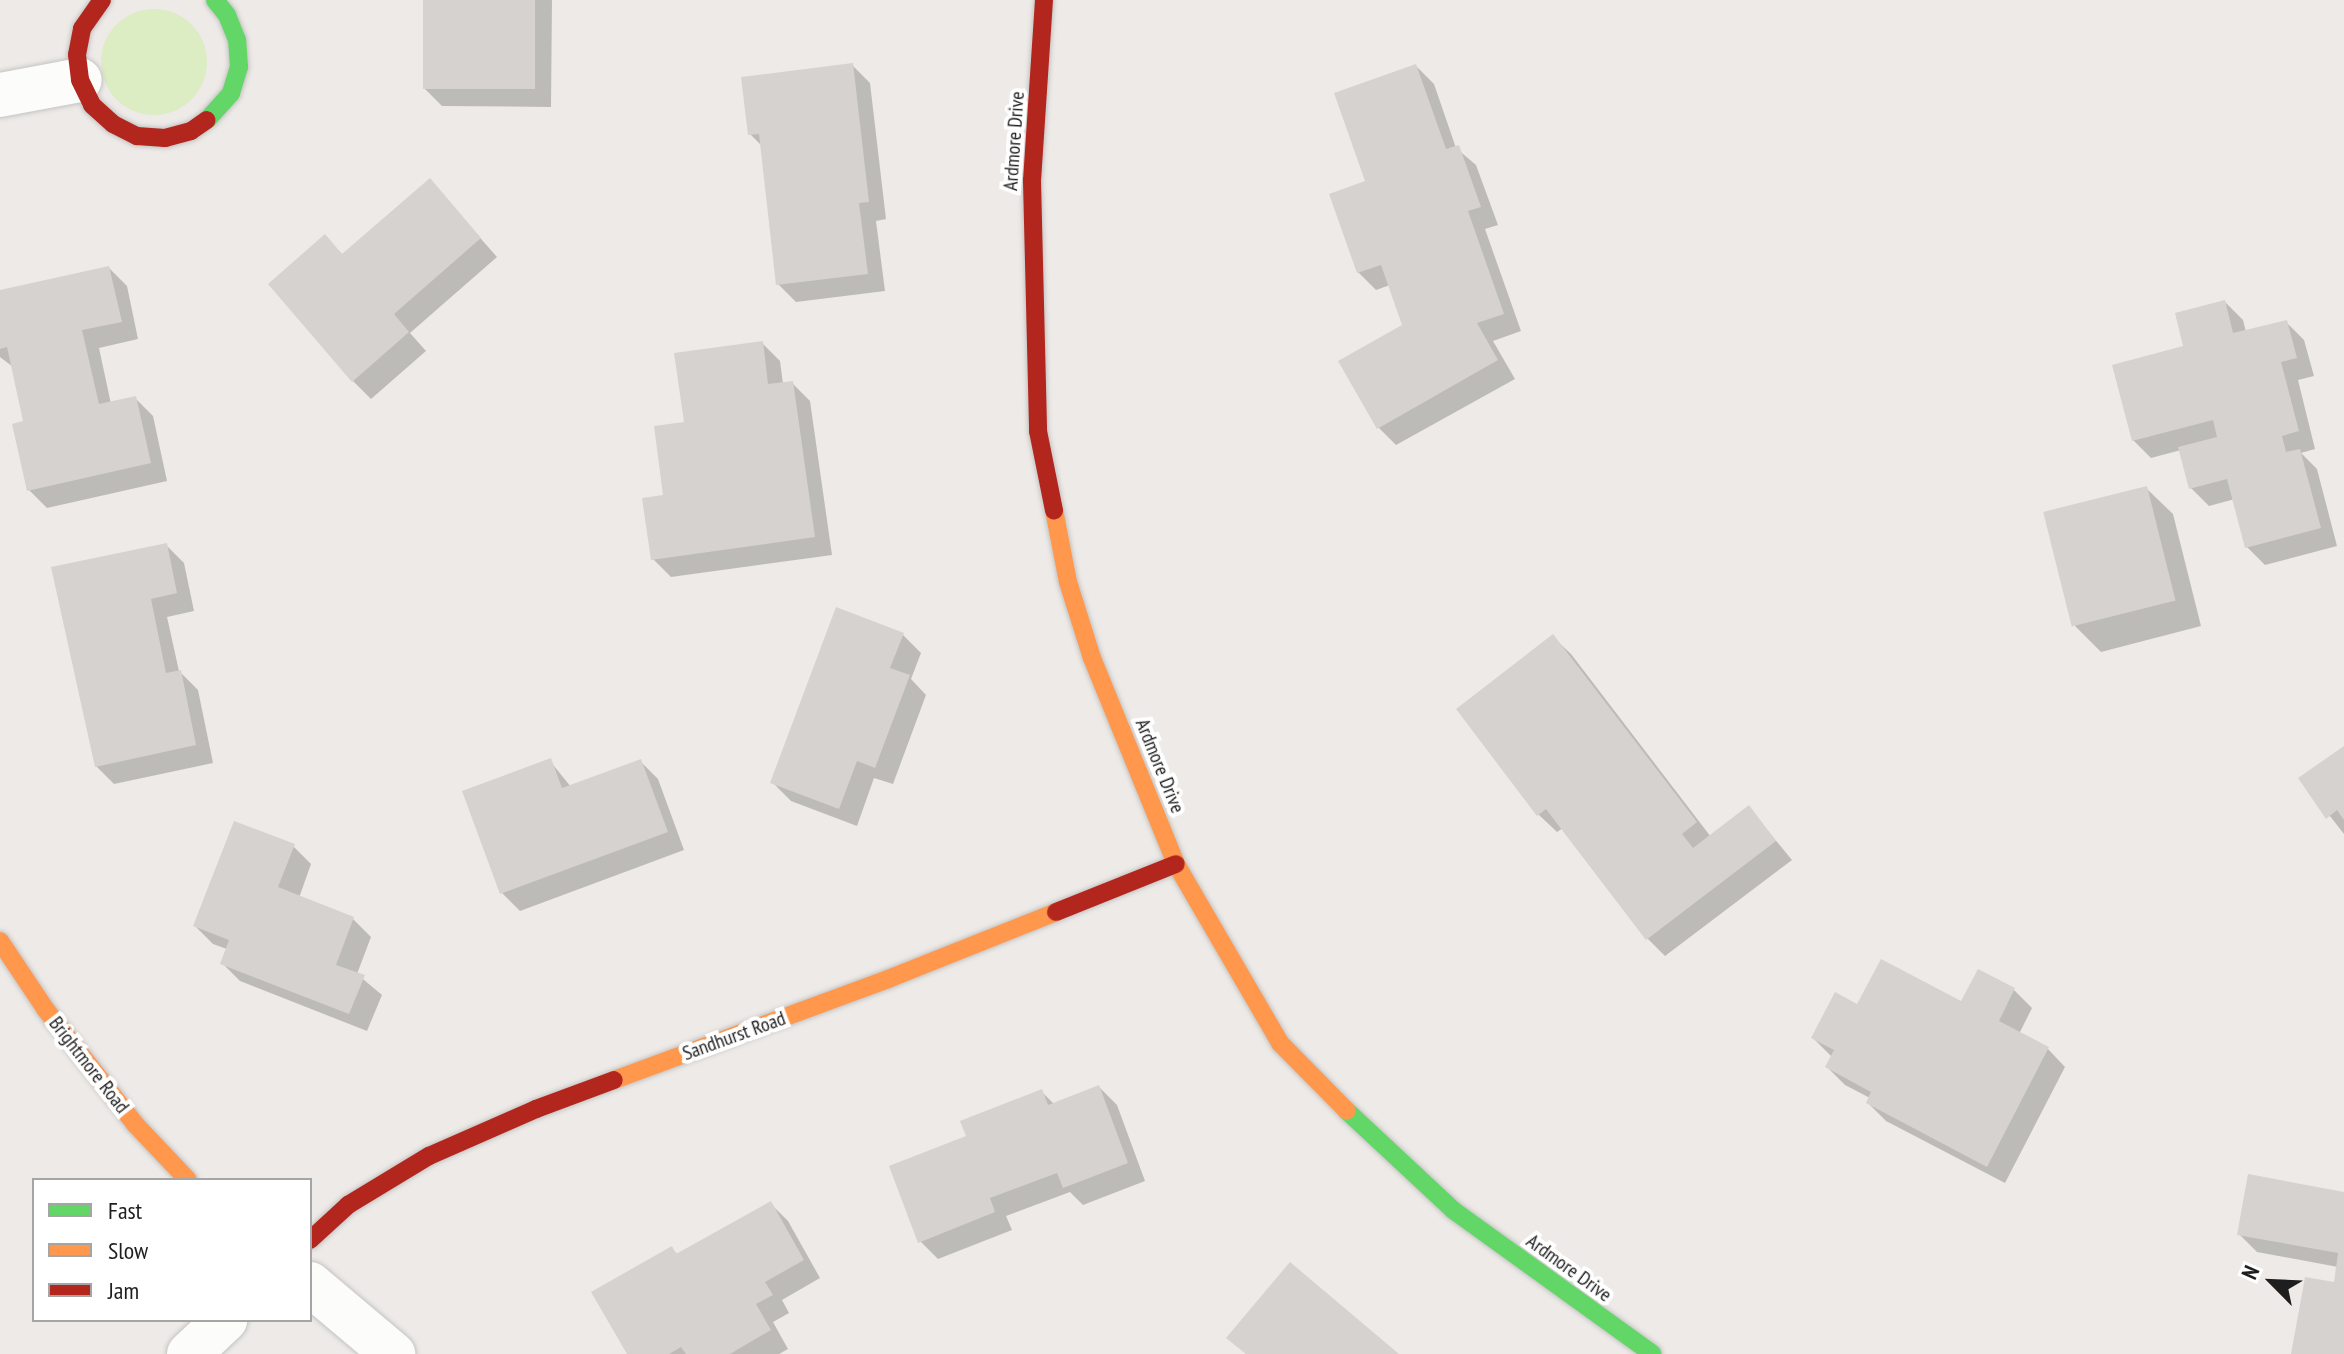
<!DOCTYPE html>
<html>
<head>
<meta charset="utf-8">
<style>
	body { margin:0 }
	#map { position:relative; width:2344px; height:1354px; overflow:hidden; background:#edeae7; font-family:"PT Sans Narrow",sans-serif }
	div>[style] { position:absolute }
	.grass>* { inset:0; background:#dcecc3 }
	.round { border-radius:50% }
	.shadow>* { inset:0; background:#0003 }
	.building>* { inset:0; background:#d5d2d0; transform-origin:0 0 }
	.roads { filter:drop-shadow(0 0 2px #c5c4c3) drop-shadow(0 0 2px #c5c4c3) }
	.street>* { height:44px; margin:-22px; padding:0 22px; transform-origin:22px; border-radius:22px; background:#fcfcfb }
	.fast>* { height:18px; margin:-9px; padding:0 9px; transform-origin:9px; border-radius:9px; background:#63d668 }
	.slow>* { height:18px; margin:-9px; padding:0 9px; transform-origin:9px; border-radius:9px; background:#ff974d }
	.jam>* { height:18px; margin:-9px; padding:0 9px; transform-origin:9px; border-radius:9px; background:#b3261e }
	span { translate:-50% -50%; white-space:nowrap; text-align:center; line-height:1.15; -webkit-text-stroke:8px #fff; paint-order:stroke }
	.street-label { font-size:20px; color:#1e1e1e }
	.legend { position:absolute; left:32px; top:1178px; width:280px; height:144px; box-sizing:border-box; background:#fff; border:2px solid #a5a5a5; margin:0; padding:10px 14px; list-style:none; font-size:24px; color:#1e1e1e }
	.legend li { display:flex; align-items:center; gap:16px; height:40px }
	.legend b { width:40px; border:2px solid #a5a5a5 }
	.north { position:absolute; left:2232px; top:1242px; width:80px; height:80px; -webkit-text-stroke:6px #fff; paint-order:stroke; rotate:294deg; font-size:22px; font-weight:700; line-height:32px; text-align:center; color:#1e1e1e }
	.north::after { content:''; display:block; margin:auto; width:28px; height:36px; background:#1e1e1e; clip-path:polygon(50% 0,100% 100%,50% 72%,0 100%) }
</style>
</head>
<body>
<div id="map">
	<div class="grass">
		<i class="round" style="left:101px;top:9px;width:106px;height:106px"></i>
	</div>
	<div class="shadow">
		<i style="clip-path:polygon(425px 0,552px 0,551px 107px,442px 106px,424px 88px)"></i>
		<i style="clip-path:polygon(852px 65px,870px 83px,886px 219px,876px 221px,885px 291px,796px 302px,778px 284px,762px 146px,750px 134px)"></i>
		<i style="clip-path:polygon(1416px 66px,1434px 84px,1456px 148px,1476px 165px,1498px 225px,1485px 229px,1521px 331px,1493px 341px,1515px 379px,1396px 445px,1378px 427px,1404px 326px,1390px 285px,1376px 290px,1358px 272px,1368px 183px)"></i>
		<i style="clip-path:polygon(430px 181px,497px 257px,410px 333px,426px 351px,371px 399px,353px 381px,325px 237px,344px 256px)"></i>
		<i style="clip-path:polygon(109px 268px,127px 286px,138px 339px,99px 348px,111px 404px,135px 398px,153px 416px,167px 481px,47px 508px,29px 490px,25px 422px,13px 367px,0 357px,0 292px)"></i>
		<i style="clip-path:polygon(2225px 302px,2243px 320px,2246px 332px,2286px 322px,2304px 340px,2314px 376px,2298px 380px,2315px 449px,2301px 453px,2317px 469px,2337px 546px,2265px 565px,2247px 547px,2235px 499px,2209px 506px,2191px 488px,2181px 450px,2151px 458px,2133px 440px,2185px 348px)"></i>
		<i style="clip-path:polygon(762px 343px,780px 361px,783px 384px,792px 383px,810px 401px,832px 555px,671px 577px,653px 559px,666px 497px)"></i>
		<i style="clip-path:polygon(2146px 488px,2173px 514px,2201px 626px,2101px 652px,2075px 626px)"></i>
		<i style="clip-path:polygon(166px 545px,184px 563px,194px 611px,167px 617px,179px 671px,198px 690px,213px 763px,114px 784px,96px 766px)"></i>
		<i style="clip-path:polygon(903px 635px,921px 653px,911px 679px,926px 695px,893px 784px,874px 778px,857px 826px,791px 801px,773px 783px)"></i>
		<i style="clip-path:polygon(1553px 637px,1571px 654px,1711px 837px,1749px 808px,1792px 860px,1665px 956px,1648px 939px,1563px 828px,1557px 832px,1539px 815px,1459px 709px)"></i>
		<i style="clip-path:polygon(2344px 749px,2344px 834px,2301px 779px)"></i>
		<i style="clip-path:polygon(550px 761px,571px 787px,640px 761px,658px 779px,684px 850px,520px 911px,502px 893px)"></i>
		<i style="clip-path:polygon(293px 846px,311px 864px,299px 898px,353px 919px,371px 937px,357px 974px,382px 995px,367px 1031px,240px 981px,222px 963px,227px 949px,213px 944px,195px 926px)"></i>
		<i style="clip-path:polygon(1979px 972px,2014px 990px,2032px 1008px,2019px 1034px,2048px 1049px,2065px 1067px,2005px 1183px,1886px 1121px,1868px 1103px,1870px 1098px,1845px 1085px,1827px 1067px,1832px 1057px,1813px 1038px,1858px 1007px,1962px 1004px)"></i>
		<i style="clip-path:polygon(1099px 1087px,1117px 1105px,1145px 1181px,1083px 1205px,1070px 1192px,1006px 1216px,1012px 1230px,938px 1259px,920px 1241px,968px 1138px,1041px 1091px,1054px 1104px)"></i>
		<i style="clip-path:polygon(2344px 1194px,2344px 1354px,2293px 1354px,2336px 1284px,2338px 1267px,2257px 1252px,2239px 1234px)"></i>
		<i style="clip-path:polygon(770px 1203px,788px 1221px,820px 1278px,782px 1300px,789px 1313px,773px 1322px,788px 1349px,779px 1354px,629px 1354px,672px 1249px,678px 1255px)"></i>
	</div>
	<div class="building">
		<i style="left:423px;top:0;width:112px;height:89px"></i>
		<i style="clip-path:polygon(853px 63px,869px 202px,859px 203px,868px 274px,776px 285px,759px 134px,748px 135px,741px 77px)"></i>
		<i style="clip-path:polygon(1416px 64px,1446px 149px,1459px 145px,1481px 207px,1468px 211px,1504px 314px,1477px 323px,1498px 360px,1377px 429px,1338px 361px,1402px 325px,1381px 265px,1357px 273px,1329px 194px,1365px 181px,1334px 93px)"></i>
		<i style="clip-path:polygon(430px 178px,481px 238px,394px 314px,409px 332px,352px 382px,268px 284px,325px 234px,342px 254px)"></i>
		<i style="clip-path:polygon(109px 266px,122px 322px,82px 330px,99px 404px,136px 396px,151px 463px,27px 491px,12px 424px,23px 421px,7px 347px,0 349px,0 290px)"></i>
		<i style="clip-path:polygon(2225px 300px,2233px 333px,2287px 320px,2297px 358px,2281px 362px,2299px 431px,2282px 436px,2286px 452px,2300px 449px,2321px 528px,2245px 548px,2227px 479px,2189px 489px,2178px 447px,2217px 437px,2213px 420px,2132px 441px,2112px 365px,2183px 346px,2175px 313px)"></i>
		<i style="clip-path:polygon(763px 341px,768px 384px,793px 381px,815px 537px,651px 560px,642px 498px,663px 495px,654px 426px,684px 422px,674px 353px)"></i>
		<i style="left:2147px;top:486px;width:118px;height:107px;rotate:76deg"></i>
		<i style="clip-path:polygon(167px 543px,177px 593px,151px 599px,166px 673px,181px 670px,196px 745px,95px 767px,51px 567px)"></i>
		<i style="clip-path:polygon(836px 607px,904px 633px,890px 668px,910px 675px,875px 768px,857px 761px,839px 809px,770px 783px)"></i>
		<i style="clip-path:polygon(1553px 634px,1697px 822px,1682px 834px,1693px 848px,1749px 805px,1776px 841px,1646px 940px,1546px 809px,1537px 816px,1456px 709px)"></i>
		<i style="clip-path:polygon(2344px 746px,2344px 820px,2337px 810px,2326px 819px,2298px 778px)"></i>
		<i style="clip-path:polygon(551px 758px,562px 788px,641px 759px,668px 832px,500px 894px,462px 791px)"></i>
		<i style="clip-path:polygon(234px 821px,295px 844px,278px 887px,354px 917px,336px 965px,365px 975px,349px 1014px,220px 964px,229px 940px,193px 926px)"></i>
		<i style="clip-path:polygon(1881px 959px,1961px 1001px,1978px 969px,2015px 988px,1999px 1021px,2049px 1047px,1987px 1167px,1866px 1103px,1871px 1092px,1825px 1067px,1834px 1050px,1811px 1038px,1835px 992px,1857px 1004px)"></i>
		<i style="clip-path:polygon(1099px 1085px,1128px 1163px,1063px 1188px,1057px 1173px,990px 1198px,995px 1212px,918px 1243px,889px 1166px,966px 1136px,960px 1121px,1042px 1089px,1048px 1105px)"></i>
		<i style="clip-path:polygon(2248px 1174px,2344px 1192px,2344px 1354px,2291px 1354px,2305px 1277px,2334px 1282px,2338px 1253px,2237px 1235px)"></i>
		<i style="clip-path:polygon(771px 1201px,804px 1260px,765px 1282px,773px 1295px,756px 1304px,771px 1330px,730px 1354px,686px 1354px,681px 1347px,669px 1354px,627px 1354px,591px 1292px,672px 1246px,676px 1254px)"></i>
		<i style="clip-path:polygon(1290px 1262px,1399px 1354px,1246px 1354px,1226px 1338px)"></i>
	</div>
	<div class="roads">
		<div class="street">
			<i style="left:0;top:95px;width:81px;rotate:-10.6deg"></i>
			<i style="left:310px;top:1284px;width:109px;rotate:40.1deg"></i>
			<i style="left:189px;top:1354px;width:50px;rotate:-43.4deg"></i>
		</div>
		<div class="fast">
			<i style="left:207px;top:120px;width:36px;rotate:-48deg"></i>
			<i style="left:231px;top:93px;width:27px;rotate:-73deg"></i>
			<i style="left:239px;top:67px;width:27px;rotate:-94deg"></i>
			<i style="left:237px;top:40px;width:27px;rotate:-112deg"></i>
			<i style="left:227px;top:15px;width:19px;rotate:-129deg"></i>
			<i style="left:1347px;top:1111px;width:145px;rotate:43deg"></i>
			<i style="left:1453px;top:1210px;width:246px;rotate:35.8deg"></i>
		</div>
		<div class="slow">
			<i style="left:1054px;top:510px;width:73px;rotate:79deg"></i>
			<i style="left:1068px;top:582px;width:80px;rotate:72.5deg"></i>
			<i style="left:1092px;top:658px;width:222px;rotate:67.8deg"></i>
			<i style="left:1176px;top:864px;width:207px;rotate:59.8deg"></i>
			<i style="left:1280px;top:1043px;width:95px;rotate:45.4deg"></i>
			<i style="left:0;top:941px;width:83px;rotate:56.3deg"></i>
			<i style="left:46px;top:1010px;width:145px;rotate:52deg"></i>
			<i style="left:135px;top:1124px;width:77px;rotate:46.6deg"></i>
			<i style="left:614px;top:1080px;width:292px;rotate:-20.2deg"></i>
			<i style="left:888px;top:979px;width:181px;rotate:-21.7deg"></i>
		</div>
		<div class="jam">
			<i style="left:102px;top:0;width:35px;rotate:125deg"></i>
			<i style="left:82px;top:29px;width:26px;rotate:101deg"></i>
			<i style="left:77px;top:55px;width:25px;rotate:83deg"></i>
			<i style="left:80px;top:80px;width:28px;rotate:64deg"></i>
			<i style="left:92px;top:105px;width:28px;rotate:42deg"></i>
			<i style="left:113px;top:124px;width:27px;rotate:27deg"></i>
			<i style="left:137px;top:136px;width:28px;rotate:4deg"></i>
			<i style="left:165px;top:138px;width:27px;rotate:-15deg"></i>
			<i style="left:191px;top:131px;width:19px;rotate:-35deg"></i>
			<i style="left:1044px;top:0;width:181px;rotate:93.8deg"></i>
			<i style="left:1032px;top:181px;width:250px;rotate:88.6deg"></i>
			<i style="left:1038px;top:431px;width:81px;rotate:78.6deg"></i>
			<i style="left:1056px;top:912px;width:129px;rotate:-21.8deg"></i>
			<i style="left:310px;top:1240px;width:52px;rotate:-42.6deg"></i>
			<i style="left:348px;top:1205px;width:95px;rotate:-31.2deg"></i>
			<i style="left:429px;top:1156px;width:117px;rotate:-23.7deg"></i>
			<i style="left:536px;top:1109px;width:83px;rotate:-20.4deg"></i>
		</div>
	</div>
	<div class="street-label">
		<span style="left:1014px;top:141px;rotate:-86deg">Ardmore Drive</span>
		<span style="left:1160px;top:766px;rotate:68deg">Ardmore Drive</span>
		<span style="left:734px;top:1036px;rotate:-20deg">Sandhurst Road</span>
		<span style="left:89px;top:1065px;rotate:52deg">Brightmore Road</span>
		<span style="left:1569px;top:1268px;rotate:36deg">Ardmore Drive</span>
	</div>
	<ul class="legend">
	<li><b style="height:10px;background:#63d668"></b>Fast</li>
	<li><b style="height:10px;background:#ff974d"></b>Slow</li>
	<li><b style="height:10px;background:#b3261e"></b>Jam</li>
	</ul>
	<div class="north">N</div>
</div>
</body>
</html>
